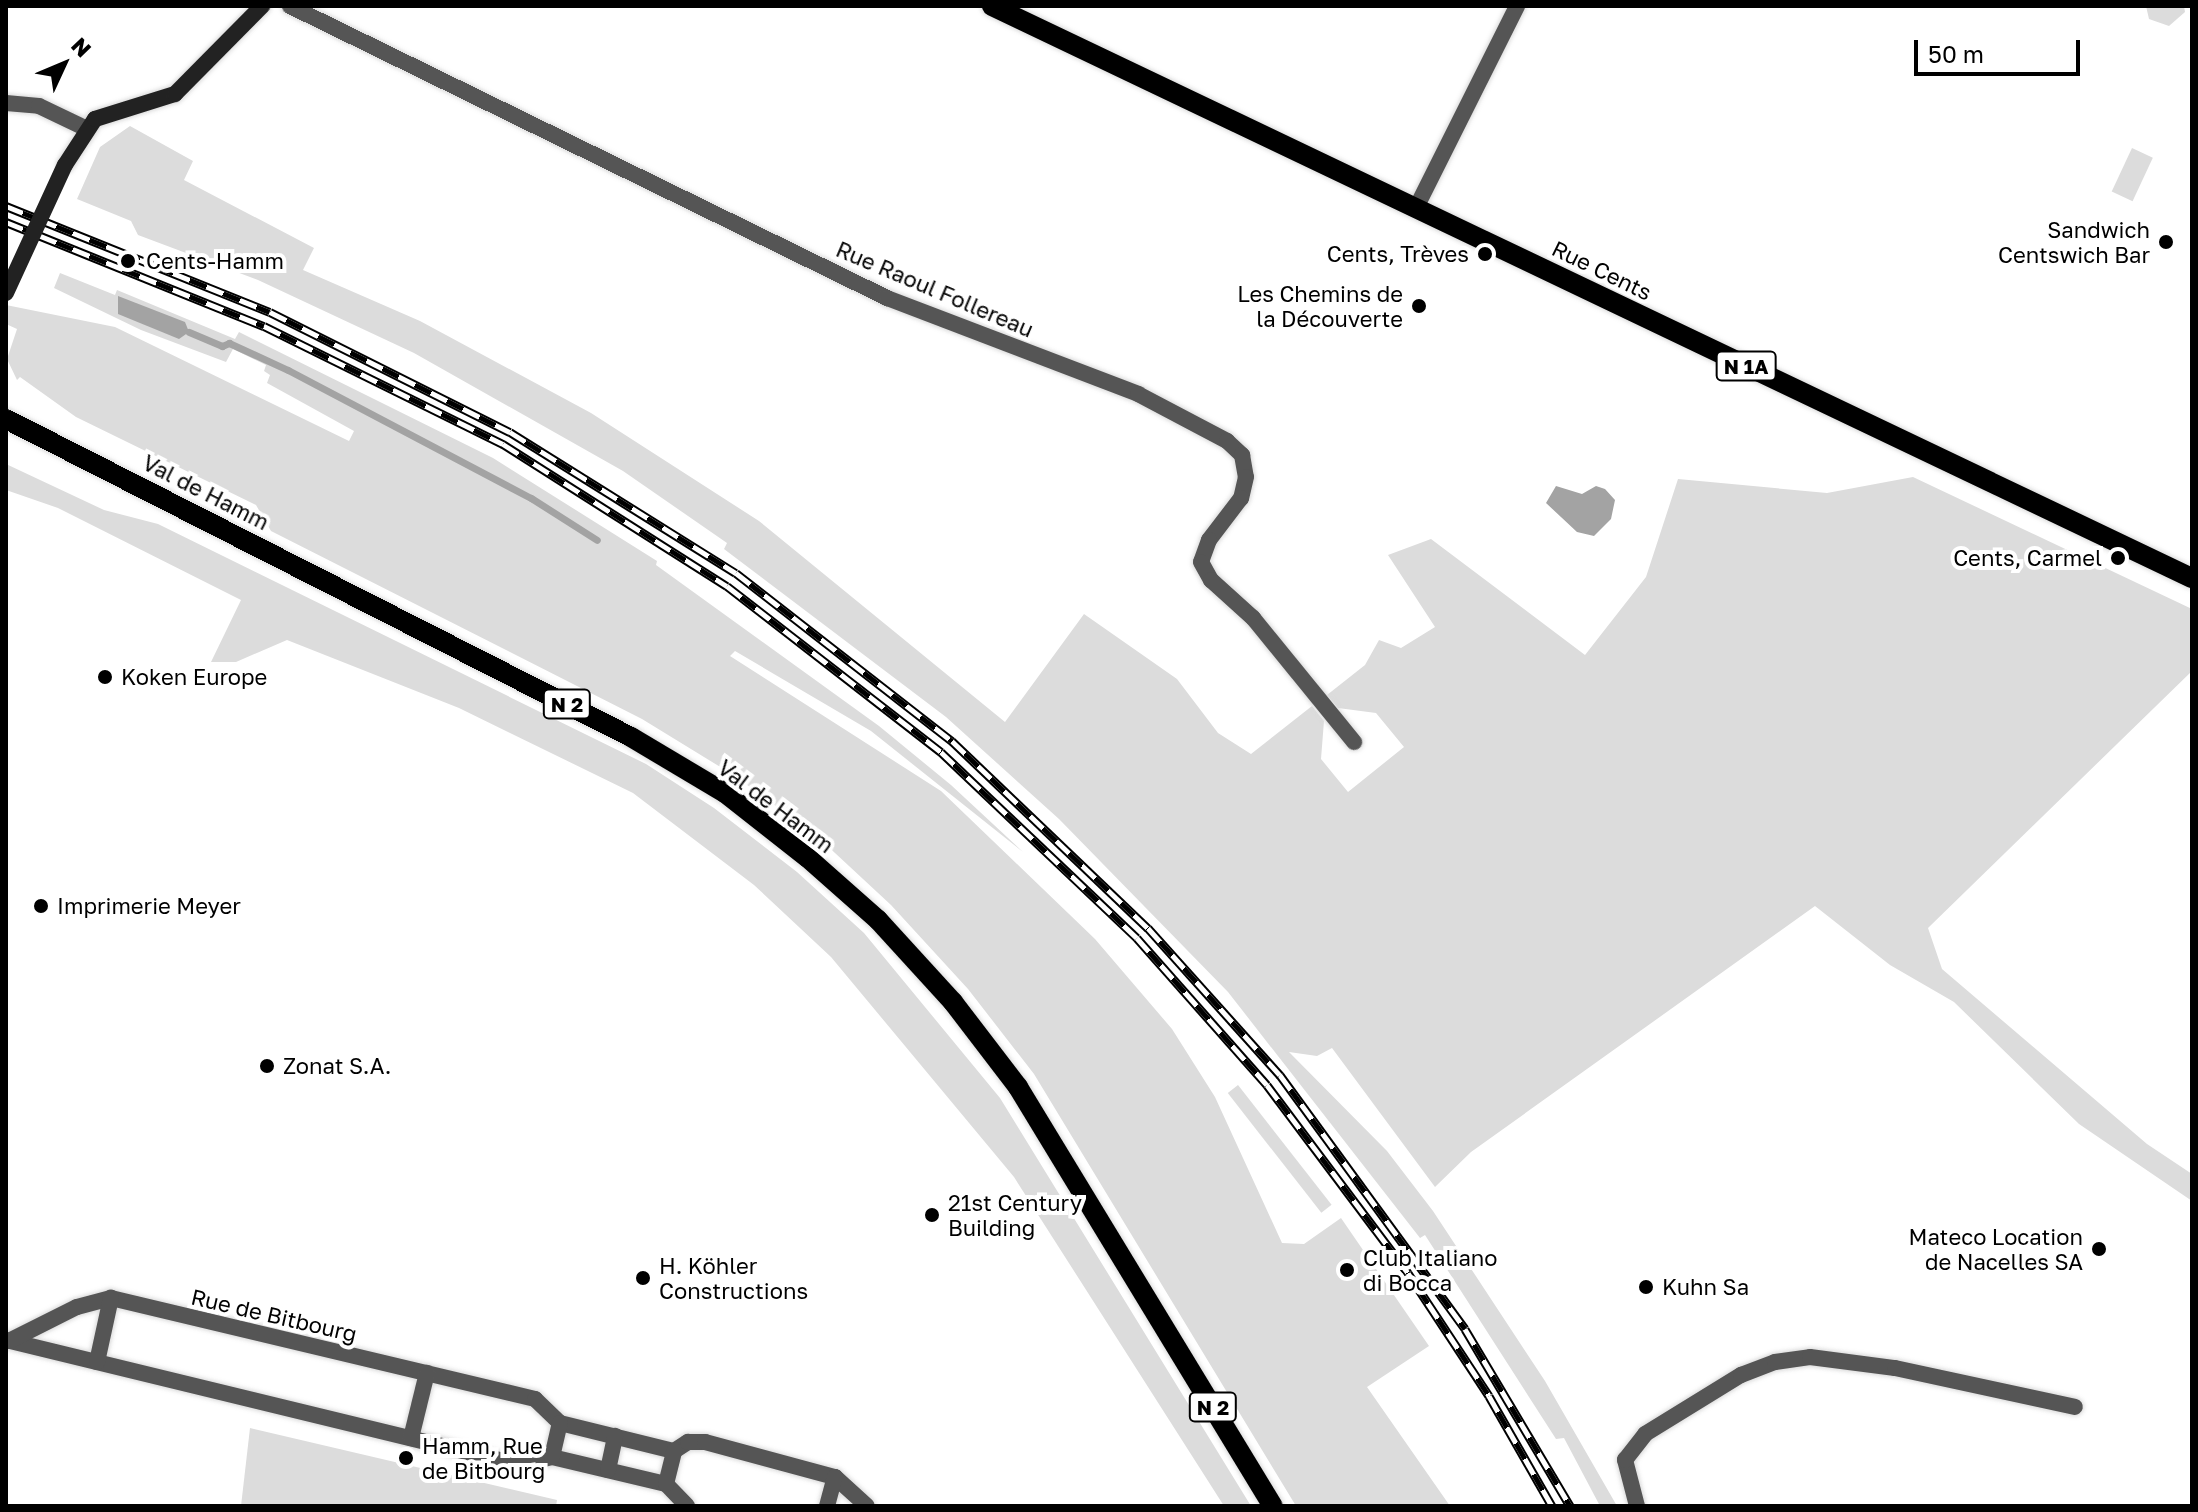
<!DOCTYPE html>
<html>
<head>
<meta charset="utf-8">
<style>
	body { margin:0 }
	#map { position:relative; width:2198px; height:1512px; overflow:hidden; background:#fff; font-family:"Golos Text",sans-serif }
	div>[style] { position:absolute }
	.green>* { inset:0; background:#dcdcdc; transform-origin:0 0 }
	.water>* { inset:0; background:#a3a3a3 }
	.stream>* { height:7px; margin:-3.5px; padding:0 3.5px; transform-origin:3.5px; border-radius:3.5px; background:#a3a3a3 }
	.roads { filter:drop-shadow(0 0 2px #dbdbdb) drop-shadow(0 0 2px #dbdbdb) }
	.street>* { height:16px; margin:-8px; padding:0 8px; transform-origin:8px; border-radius:8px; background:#555 }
	.secondary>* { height:16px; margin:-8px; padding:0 8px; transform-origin:8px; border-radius:8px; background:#222 }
	.primary>* { height:20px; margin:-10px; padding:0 10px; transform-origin:10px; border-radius:10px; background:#000 }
	.rail>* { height:9px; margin-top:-4.5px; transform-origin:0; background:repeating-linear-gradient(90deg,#fff 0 18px,#000 0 36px); box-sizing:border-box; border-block:2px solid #000 }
	.secondary-bridge>* { height:16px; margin:-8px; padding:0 8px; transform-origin:8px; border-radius:8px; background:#222 }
	.dots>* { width:22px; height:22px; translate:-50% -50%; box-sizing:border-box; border:4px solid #fff; border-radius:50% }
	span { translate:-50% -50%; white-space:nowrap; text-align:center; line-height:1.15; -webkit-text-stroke:8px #fff; paint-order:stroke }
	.shield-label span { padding:2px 6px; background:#fff; border:2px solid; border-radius:6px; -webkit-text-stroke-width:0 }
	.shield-label { font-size:20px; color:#000; font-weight:700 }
	.poi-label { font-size:22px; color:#000 }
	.right { translate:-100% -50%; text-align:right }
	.left { translate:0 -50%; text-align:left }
	.street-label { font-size:22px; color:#000 }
	.frame { position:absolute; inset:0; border:8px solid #000; pointer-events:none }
	.north { position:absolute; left:24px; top:24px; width:80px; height:80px; -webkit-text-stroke:6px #fff; paint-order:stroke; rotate:46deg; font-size:22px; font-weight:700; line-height:32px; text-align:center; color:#000 }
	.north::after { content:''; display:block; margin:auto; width:28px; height:36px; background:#000; clip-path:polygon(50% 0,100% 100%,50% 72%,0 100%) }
	.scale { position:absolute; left:1914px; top:40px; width:166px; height:36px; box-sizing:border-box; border:4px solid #000; border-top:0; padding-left:10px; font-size:24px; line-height:28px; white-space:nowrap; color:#000; -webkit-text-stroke:6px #fff; paint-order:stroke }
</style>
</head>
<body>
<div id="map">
	<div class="green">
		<i style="clip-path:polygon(2146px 6px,2184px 6px,2185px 12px,2169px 26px,2149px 19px)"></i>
		<i style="clip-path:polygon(130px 126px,193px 161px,184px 180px,314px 248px,303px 270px,420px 321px,591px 413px,759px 521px,1005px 722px,1084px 614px,1177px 679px,1218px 733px,1251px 754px,1312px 706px,1324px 721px,1321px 759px,1348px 792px,1404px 747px,1376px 713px,1338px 708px,1327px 695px,1365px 665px,1379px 640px,1401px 648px,1435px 627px,1388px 555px,1431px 539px,1585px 655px,1646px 577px,1678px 479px,1827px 493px,1913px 477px,2192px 609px,2192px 671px,1928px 928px,1942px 969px,2147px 1144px,2192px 1174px,2192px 1201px,2079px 1124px,1954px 1002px,1890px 965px,1815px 906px,1471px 1152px,1435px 1187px,1332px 1048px,1317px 1056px,1289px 1052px,1387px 1151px,1433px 1211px,1545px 1381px,1617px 1506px,1600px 1506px,1564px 1438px,1556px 1439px,1425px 1235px,1420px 1238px,1228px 992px,1059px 819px,946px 717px,724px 549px,727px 543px,623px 471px,414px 353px,258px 280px,138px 235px,131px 221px,77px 199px,100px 147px)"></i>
		<i style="left:2132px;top:148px;width:23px;height:48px;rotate:25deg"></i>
		<i style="clip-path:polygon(60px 273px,115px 295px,117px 290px,235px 339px,239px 332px,493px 458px,657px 561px,656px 565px,879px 726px,951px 785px,1023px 852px,871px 731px,735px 651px,730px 656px,941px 791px,1095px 939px,1172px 1029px,1215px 1097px,1282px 1243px,1304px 1244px,1341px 1218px,1429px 1346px,1367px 1387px,1450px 1506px,1296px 1506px,1034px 1074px,968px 989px,891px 905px,821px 840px,735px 776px,642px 719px,271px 531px,256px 505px,76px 417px,20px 377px,17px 380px,7px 359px,17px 329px,6px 324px,6px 305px,115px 327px,349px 441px,354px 431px,267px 383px,270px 375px,264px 371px,266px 365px,233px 349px,226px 362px,141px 330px,54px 288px)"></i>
		<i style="clip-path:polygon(6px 464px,104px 510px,158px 524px,646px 764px,714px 808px,797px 872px,864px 933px,1000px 1098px,1251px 1506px,1224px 1506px,1014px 1177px,831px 957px,754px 885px,633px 793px,459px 708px,287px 640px,236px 662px,211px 662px,241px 600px,58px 508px,6px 490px)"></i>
		<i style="left:1238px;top:1085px;width:152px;height:13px;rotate:52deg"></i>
		<i style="clip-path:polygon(250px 1428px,557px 1500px,556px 1506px,241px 1506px)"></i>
	</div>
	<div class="water">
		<i style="clip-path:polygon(118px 296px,185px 322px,189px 332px,179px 339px,118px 314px)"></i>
		<i style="clip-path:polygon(1556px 486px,1582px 494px,1596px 486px,1605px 489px,1615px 500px,1611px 519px,1594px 536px,1577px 532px,1546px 503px)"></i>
	</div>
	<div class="stream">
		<i style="left:189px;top:332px;width:36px;rotate:23deg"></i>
		<i style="left:222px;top:346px;width:8px;rotate:-23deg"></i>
		<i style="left:229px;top:343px;width:65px;rotate:24.6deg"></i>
		<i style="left:288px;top:370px;width:275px;rotate:27.8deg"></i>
		<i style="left:531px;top:498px;width:78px;rotate:32.5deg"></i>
	</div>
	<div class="roads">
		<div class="street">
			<i style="left:290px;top:6px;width:665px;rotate:26.06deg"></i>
			<i style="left:887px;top:298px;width:269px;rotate:20.9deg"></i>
			<i style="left:1138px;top:394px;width:101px;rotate:27.8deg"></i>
			<i style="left:1227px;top:441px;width:21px;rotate:43deg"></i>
			<i style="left:1242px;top:455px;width:22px;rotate:80deg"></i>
			<i style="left:1246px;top:477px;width:22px;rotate:103deg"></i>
			<i style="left:1241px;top:498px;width:53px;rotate:127.3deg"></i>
			<i style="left:1209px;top:540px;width:23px;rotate:110deg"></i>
			<i style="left:1201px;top:562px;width:21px;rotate:61deg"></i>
			<i style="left:1211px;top:580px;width:57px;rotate:42.1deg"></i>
			<i style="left:1253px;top:618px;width:160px;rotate:50.8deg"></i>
			<i style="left:6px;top:103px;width:33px;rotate:5deg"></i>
			<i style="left:39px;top:106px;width:51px;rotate:25.6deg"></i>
			<i style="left:1416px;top:208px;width:226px;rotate:-63.4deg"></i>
			<i style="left:6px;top:1340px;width:529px;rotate:13.67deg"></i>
			<i style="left:520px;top:1465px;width:33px;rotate:-14deg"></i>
			<i style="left:552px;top:1457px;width:117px;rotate:13.3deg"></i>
			<i style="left:666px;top:1484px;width:30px;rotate:46deg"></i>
			<i style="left:9px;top:1341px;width:76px;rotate:-26.6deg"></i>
			<i style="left:77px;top:1307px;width:35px;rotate:-15deg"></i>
			<i style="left:111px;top:1298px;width:436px;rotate:13.4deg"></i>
			<i style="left:535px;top:1399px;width:35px;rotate:44deg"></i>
			<i style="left:560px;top:1423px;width:117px;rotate:13.8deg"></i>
			<i style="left:674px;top:1451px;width:17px;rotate:-33deg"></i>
			<i style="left:688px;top:1442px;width:17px"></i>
			<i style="left:705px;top:1442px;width:135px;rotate:15.1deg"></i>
			<i style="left:835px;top:1477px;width:43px;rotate:42.2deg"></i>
			<i style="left:97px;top:1362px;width:66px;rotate:-77.7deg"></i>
			<i style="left:411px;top:1438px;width:67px;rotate:-76.2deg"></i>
			<i style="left:552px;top:1457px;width:35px;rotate:-77deg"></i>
			<i style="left:608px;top:1470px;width:35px;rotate:-78deg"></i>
			<i style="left:666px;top:1484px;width:34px;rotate:-76deg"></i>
			<i style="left:827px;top:1506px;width:30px;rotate:-75deg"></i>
			<i style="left:1637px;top:1506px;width:48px;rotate:-104.6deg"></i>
			<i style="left:1625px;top:1460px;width:33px;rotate:-52deg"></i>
			<i style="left:1645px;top:1434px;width:113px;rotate:-31.6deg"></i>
			<i style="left:1741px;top:1375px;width:36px;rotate:-21deg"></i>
			<i style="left:1775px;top:1362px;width:35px;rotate:-8deg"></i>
			<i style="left:1810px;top:1357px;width:86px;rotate:7.4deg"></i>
			<i style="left:1895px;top:1368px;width:184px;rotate:12.2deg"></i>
		</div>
		<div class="secondary">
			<i style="left:65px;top:165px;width:55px;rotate:-56.9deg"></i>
			<i style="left:95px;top:119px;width:84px;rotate:-17.4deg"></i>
			<i style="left:175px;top:94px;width:124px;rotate:-45.3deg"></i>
		</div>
		<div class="primary">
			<i style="left:992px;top:6px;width:1329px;rotate:25.49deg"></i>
			<i style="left:6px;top:419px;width:701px;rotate:26.97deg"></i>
			<i style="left:631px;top:737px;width:109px;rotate:30.8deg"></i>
			<i style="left:725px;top:793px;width:105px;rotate:38.1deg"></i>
			<i style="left:808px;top:858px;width:94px;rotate:41.5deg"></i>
			<i style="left:878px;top:920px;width:111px;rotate:47.6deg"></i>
			<i style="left:953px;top:1002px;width:107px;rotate:52.6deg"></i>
			<i style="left:1018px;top:1087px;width:490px;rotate:58.7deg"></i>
		</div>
	</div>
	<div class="rail">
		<i style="left:6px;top:206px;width:284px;rotate:21.9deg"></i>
		<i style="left:270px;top:312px;width:268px;rotate:26.6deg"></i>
		<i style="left:510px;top:432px;width:266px;rotate:32deg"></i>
		<i style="left:736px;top:573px;width:274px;rotate:37.9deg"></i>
		<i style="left:952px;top:741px;width:271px;rotate:43.7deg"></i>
		<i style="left:1148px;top:928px;width:198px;rotate:48.1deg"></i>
		<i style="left:1280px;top:1075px;width:314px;rotate:53.9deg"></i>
		<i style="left:1465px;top:1329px;width:206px;rotate:59.3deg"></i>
		<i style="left:6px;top:222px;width:278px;rotate:22deg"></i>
		<i style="left:264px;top:326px;width:267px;rotate:26.3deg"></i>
		<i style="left:503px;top:444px;width:265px;rotate:32.4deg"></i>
		<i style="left:727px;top:586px;width:271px;rotate:37.8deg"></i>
		<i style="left:941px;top:752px;width:270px;rotate:43.5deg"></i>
		<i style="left:1137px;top:938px;width:196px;rotate:48.5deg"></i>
		<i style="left:1267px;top:1085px;width:235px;rotate:53.1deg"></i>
		<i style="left:1408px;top:1273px;width:147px;rotate:56.6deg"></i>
		<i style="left:1489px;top:1396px;width:127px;rotate:60.2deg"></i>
	</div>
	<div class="secondary-bridge">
		<i style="left:6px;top:293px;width:141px;rotate:-65.3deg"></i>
	</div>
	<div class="dots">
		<i style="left:2166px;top:242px;background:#000"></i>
		<i style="left:1485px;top:254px;background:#000"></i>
		<i style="left:128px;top:261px;background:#000"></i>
		<i style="left:1419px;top:306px;background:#000"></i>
		<i style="left:2118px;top:558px;background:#000"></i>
		<i style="left:105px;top:677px;background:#000"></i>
		<i style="left:41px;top:906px;background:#000"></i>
		<i style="left:267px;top:1066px;background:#000"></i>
		<i style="left:932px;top:1215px;background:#000"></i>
		<i style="left:2099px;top:1249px;background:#000"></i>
		<i style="left:1347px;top:1270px;background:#000"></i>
		<i style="left:643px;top:1278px;background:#000"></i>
		<i style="left:1646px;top:1287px;background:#000"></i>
		<i style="left:406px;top:1458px;background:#000"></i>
	</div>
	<div class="shield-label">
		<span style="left:1746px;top:366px">N 1A</span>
		<span style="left:567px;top:704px">N 2</span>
		<span style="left:1213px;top:1407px">N 2</span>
	</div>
	<div class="poi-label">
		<span class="right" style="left:2150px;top:242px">Sandwich<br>Centswich Bar</span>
		<span class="right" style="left:1469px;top:254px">Cents, Trèves</span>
		<span class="left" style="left:146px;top:261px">Cents-Hamm</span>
		<span class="right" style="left:1403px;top:306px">Les Chemins de<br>la Découverte</span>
		<span class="right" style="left:2102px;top:558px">Cents, Carmel</span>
		<span class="left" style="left:121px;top:677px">Koken Europe</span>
		<span class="left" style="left:57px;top:906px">Imprimerie Meyer</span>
		<span class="left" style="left:283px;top:1066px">Zonat S.A.</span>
		<span class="left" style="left:948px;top:1215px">21st Century<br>Building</span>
		<span class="right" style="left:2083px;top:1249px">Mateco Location<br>de Nacelles SA</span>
		<span class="left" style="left:1363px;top:1270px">Club Italiano<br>di Bocca</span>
		<span class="left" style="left:659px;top:1278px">H. Köhler<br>Constructions</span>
		<span class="left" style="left:1662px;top:1287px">Kuhn Sa</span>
		<span class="left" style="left:422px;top:1458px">Hamm, Rue<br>de Bitbourg</span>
	</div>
	<div class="street-label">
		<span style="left:1602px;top:270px;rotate:26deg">Rue Cents</span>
		<span style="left:935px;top:289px;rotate:23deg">Rue Raoul Follereau</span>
		<span style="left:206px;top:492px;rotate:27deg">Val de Hamm</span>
		<span style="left:776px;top:806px;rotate:37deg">Val de Hamm</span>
		<span style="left:274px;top:1315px;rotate:13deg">Rue de Bitbourg</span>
	</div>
	<div class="frame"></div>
	<div class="north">N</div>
	<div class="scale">50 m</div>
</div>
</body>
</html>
